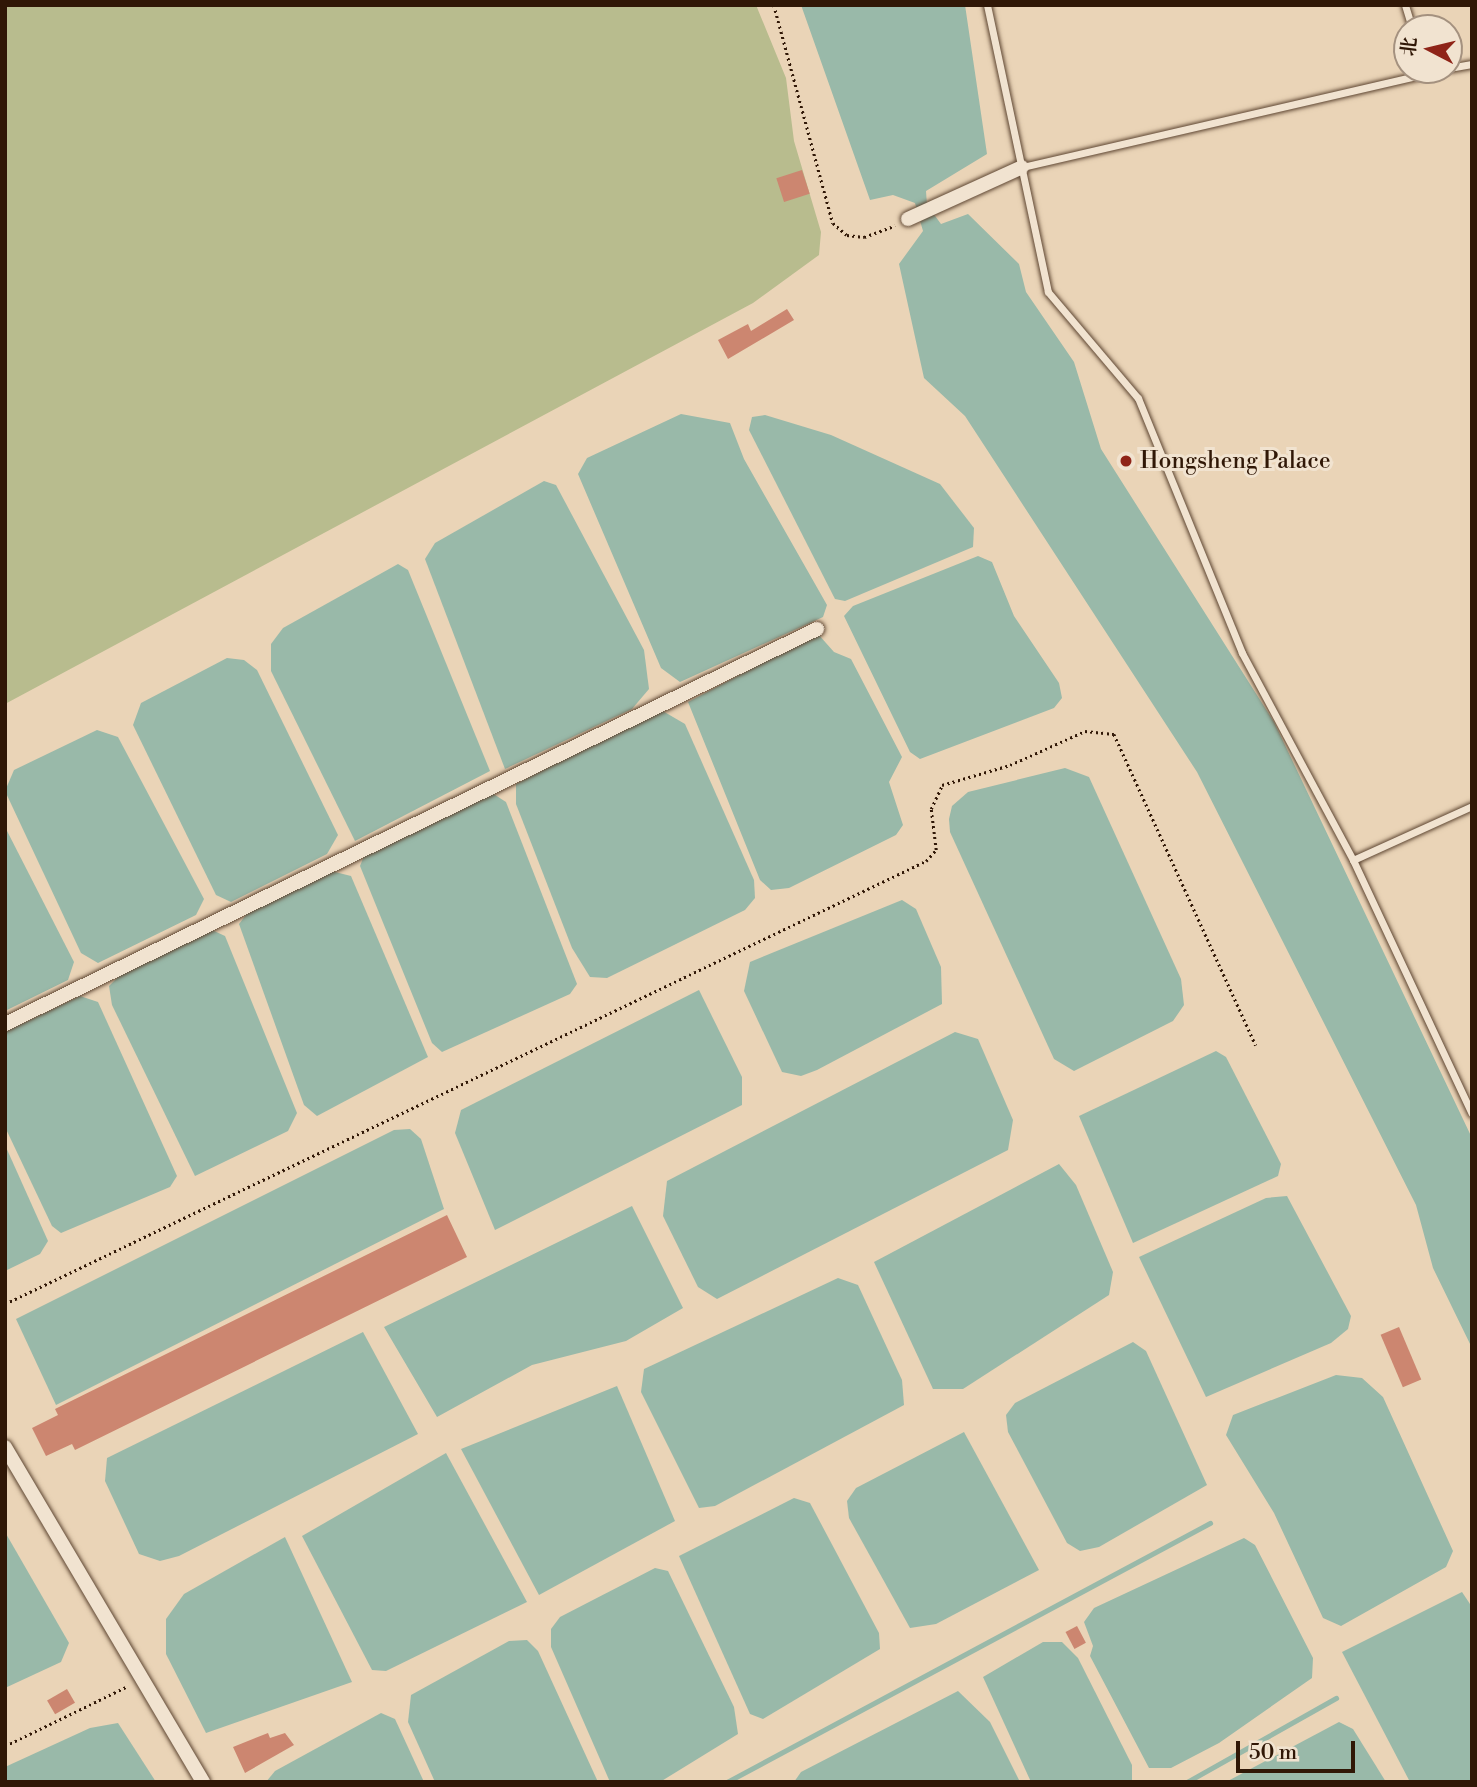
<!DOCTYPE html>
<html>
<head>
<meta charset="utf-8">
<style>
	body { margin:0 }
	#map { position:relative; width:1477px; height:1787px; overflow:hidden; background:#ead4b7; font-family:"Libre Bodoni","Noto Serif SC",serif }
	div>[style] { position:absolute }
	.green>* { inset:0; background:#b8bc8e }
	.water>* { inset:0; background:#99b9a9 }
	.stream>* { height:4.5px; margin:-2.25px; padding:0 2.25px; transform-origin:2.25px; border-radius:2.25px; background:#99b9a9 }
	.building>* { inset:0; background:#cc8670; transform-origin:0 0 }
	.path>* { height:2.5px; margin-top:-1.25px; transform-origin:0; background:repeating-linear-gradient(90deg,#301706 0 2px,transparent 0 5.5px) }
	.roads { filter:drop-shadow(0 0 2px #5e4632) drop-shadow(0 0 2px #5e4632) }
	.service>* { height:7px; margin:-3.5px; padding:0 3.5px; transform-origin:3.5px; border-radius:3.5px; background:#f1e3d0 }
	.minor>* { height:14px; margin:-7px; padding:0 7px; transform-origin:7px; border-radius:7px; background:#f1e3d0 }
	.dots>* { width:19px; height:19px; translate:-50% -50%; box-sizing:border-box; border:4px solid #f1e3d0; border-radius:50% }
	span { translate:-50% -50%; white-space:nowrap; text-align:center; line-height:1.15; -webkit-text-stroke:6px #f1e3d0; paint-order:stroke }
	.poi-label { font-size:23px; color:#301706 }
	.left { translate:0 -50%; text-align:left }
	.frame { position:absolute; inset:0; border:7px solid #301706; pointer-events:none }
	.north { position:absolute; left:1393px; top:14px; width:70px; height:70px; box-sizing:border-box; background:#f1e3d0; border:2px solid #a4917f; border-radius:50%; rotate:277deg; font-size:19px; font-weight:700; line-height:28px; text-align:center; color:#301706 }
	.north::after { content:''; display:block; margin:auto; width:24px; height:32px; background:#8f2418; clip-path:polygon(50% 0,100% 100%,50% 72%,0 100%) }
	.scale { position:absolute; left:1236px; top:1741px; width:119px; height:32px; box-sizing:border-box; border:4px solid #301706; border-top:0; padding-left:9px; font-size:21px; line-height:24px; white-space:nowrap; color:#301706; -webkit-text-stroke:5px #f1e3d0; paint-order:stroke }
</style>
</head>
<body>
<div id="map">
	<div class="green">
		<i style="clip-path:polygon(5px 5px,756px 5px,786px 78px,794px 141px,821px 232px,819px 255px,753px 303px,5px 704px)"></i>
	</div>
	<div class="water">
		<i style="clip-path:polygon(801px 5px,965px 5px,987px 154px,926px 191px,927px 205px,941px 224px,968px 214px,1019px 264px,1026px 292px,1074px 362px,1101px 449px,1274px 722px,1472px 1138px,1472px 1348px,1433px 1268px,1416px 1205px,1197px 772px,965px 416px,924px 378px,899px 264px,923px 231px,915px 203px,893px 195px,870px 200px)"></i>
		<i style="clip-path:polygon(681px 414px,730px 423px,744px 459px,827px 605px,823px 617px,680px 682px,661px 668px,578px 474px,587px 458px)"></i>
		<i style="clip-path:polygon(765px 415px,831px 435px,940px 484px,974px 528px,973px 547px,845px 601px,835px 599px,749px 430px,752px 417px)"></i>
		<i style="clip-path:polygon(544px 481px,556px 485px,644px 650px,649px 689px,632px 709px,505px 769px,425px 559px,435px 543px)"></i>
		<i style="clip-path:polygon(978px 556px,992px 562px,1014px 616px,1059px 683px,1062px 698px,1054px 708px,920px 759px,910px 752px,844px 616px,853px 606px)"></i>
		<i style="clip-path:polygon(398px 564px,408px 570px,490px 771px,355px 841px,271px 671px,271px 644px,283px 628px)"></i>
		<i style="clip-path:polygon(818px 634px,834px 652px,851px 659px,902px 757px,889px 782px,903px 825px,896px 835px,789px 888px,771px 890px,760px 880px,688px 702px)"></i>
		<i style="clip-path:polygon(227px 658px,244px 660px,257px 670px,338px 835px,327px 854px,231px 902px,216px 895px,133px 725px,141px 703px)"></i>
		<i style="clip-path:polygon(661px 710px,685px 724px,754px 880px,755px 898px,745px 910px,607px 978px,590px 977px,572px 948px,516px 804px,516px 784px)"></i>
		<i style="clip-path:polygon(97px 730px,118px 737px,204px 899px,196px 915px,98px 963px,81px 953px,5px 791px,14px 770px)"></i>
		<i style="clip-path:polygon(1065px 768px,1089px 777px,1181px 979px,1184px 1005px,1173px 1021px,1074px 1071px,1054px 1059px,950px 832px,949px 819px,952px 806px,968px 792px)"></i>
		<i style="clip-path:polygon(492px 793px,506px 802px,577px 984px,570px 994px,442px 1052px,432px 1043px,360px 866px,364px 856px)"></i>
		<i style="clip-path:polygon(5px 827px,74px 962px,68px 980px,5px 1011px)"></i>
		<i style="clip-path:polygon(331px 871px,351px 876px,428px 1057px,317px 1116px,304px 1105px,239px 924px,249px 911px)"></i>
		<i style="clip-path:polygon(902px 900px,916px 909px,941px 967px,942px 1004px,817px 1070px,801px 1076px,782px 1072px,744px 991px,750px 962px)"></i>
		<i style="clip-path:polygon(212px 930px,225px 936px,297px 1113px,288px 1131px,195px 1176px,112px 1005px,109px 986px,120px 975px)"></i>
		<i style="clip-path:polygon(699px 990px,742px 1077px,742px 1105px,495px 1230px,455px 1133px,461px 1110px)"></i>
		<i style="clip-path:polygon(80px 996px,98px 1002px,177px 1176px,170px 1187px,61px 1233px,52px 1226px,5px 1127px,5px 1032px)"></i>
		<i style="clip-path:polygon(955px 1032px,978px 1039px,1013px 1120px,1008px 1150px,717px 1299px,698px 1287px,663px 1216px,667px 1181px)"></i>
		<i style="clip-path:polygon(1216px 1051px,1226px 1057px,1281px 1164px,1278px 1176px,1133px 1243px,1079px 1116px)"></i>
		<i style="clip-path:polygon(410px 1129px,421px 1139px,444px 1209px,56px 1405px,16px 1319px,394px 1130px)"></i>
		<i style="clip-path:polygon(5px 1145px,48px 1241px,40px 1254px,5px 1271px)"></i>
		<i style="clip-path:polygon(1059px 1164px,1076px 1185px,1113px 1272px,1109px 1295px,963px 1389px,933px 1389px,874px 1262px)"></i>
		<i style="clip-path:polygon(1287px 1196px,1351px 1316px,1348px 1329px,1331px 1343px,1206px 1397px,1139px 1257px,1266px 1198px)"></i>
		<i style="clip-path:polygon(632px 1206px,683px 1308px,626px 1341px,532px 1365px,437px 1417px,384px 1327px)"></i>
		<i style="clip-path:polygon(838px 1278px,858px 1285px,902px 1380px,904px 1405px,715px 1506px,699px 1508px,641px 1392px,644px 1369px)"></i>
		<i style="clip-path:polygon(363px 1332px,418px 1434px,179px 1556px,160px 1561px,139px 1554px,105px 1481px,107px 1458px)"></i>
		<i style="clip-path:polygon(1133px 1342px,1146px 1351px,1207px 1485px,1099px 1547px,1080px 1551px,1067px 1543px,1008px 1432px,1006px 1415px,1015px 1403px)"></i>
		<i style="clip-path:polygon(1336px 1375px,1362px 1378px,1383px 1397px,1453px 1551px,1446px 1567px,1341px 1626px,1323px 1618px,1274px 1513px,1226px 1435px,1233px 1415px)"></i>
		<i style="clip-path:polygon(617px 1386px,675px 1521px,539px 1595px,461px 1449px)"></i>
		<i style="clip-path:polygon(964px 1432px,1039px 1570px,936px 1624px,910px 1628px,849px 1518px,847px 1501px,856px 1488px)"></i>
		<i style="clip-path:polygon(446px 1453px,527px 1602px,386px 1671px,372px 1670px,302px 1536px)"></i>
		<i style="clip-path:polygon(794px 1498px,810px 1503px,879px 1633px,880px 1649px,763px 1719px,750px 1714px,679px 1556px)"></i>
		<i style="clip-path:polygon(5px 1532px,69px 1643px,61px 1662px,5px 1688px)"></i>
		<i style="clip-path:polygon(285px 1537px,352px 1682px,206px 1733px,166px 1654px,166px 1619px,184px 1594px)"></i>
		<i style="clip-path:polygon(1244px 1538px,1255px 1545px,1313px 1658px,1312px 1678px,1219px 1743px,1171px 1768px,1149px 1768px,1090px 1656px,1093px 1646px,1084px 1622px,1094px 1608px)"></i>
		<i style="clip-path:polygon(655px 1568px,668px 1571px,734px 1707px,738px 1734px,660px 1782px,610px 1782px,551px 1647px,551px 1629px,560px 1617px)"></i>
		<i style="clip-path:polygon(1462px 1592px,1472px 1607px,1472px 1782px,1410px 1782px,1342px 1652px)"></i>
		<i style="clip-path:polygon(527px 1640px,538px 1651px,598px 1782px,435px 1782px,408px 1722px,411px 1695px,509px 1641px)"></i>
		<i style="clip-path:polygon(1043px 1642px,1062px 1642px,1078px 1658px,1132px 1765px,1132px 1782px,1031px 1782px,983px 1677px)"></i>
		<i style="clip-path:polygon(958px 1691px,990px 1722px,1020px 1782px,794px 1782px,801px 1772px)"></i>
		<i style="clip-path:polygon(381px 1713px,395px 1719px,424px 1782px,266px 1782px,275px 1771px)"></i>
		<i style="clip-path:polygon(1339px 1722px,1353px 1729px,1386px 1782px,1226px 1782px)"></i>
		<i style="clip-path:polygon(118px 1723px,156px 1782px,5px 1782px,5px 1767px,90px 1728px)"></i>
	</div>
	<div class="stream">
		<i style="left:727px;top:1782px;width:548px;rotate:-28.2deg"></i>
		<i style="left:1187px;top:1782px;width:171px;rotate:-29.4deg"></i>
	</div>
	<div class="building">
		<i style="left:802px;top:170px;width:25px;height:27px;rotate:72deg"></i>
		<i style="clip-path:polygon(787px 309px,794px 320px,728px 359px,718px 340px,748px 324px,751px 331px)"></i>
		<i style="clip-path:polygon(447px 1215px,467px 1257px,75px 1450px,72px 1444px,46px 1456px,32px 1428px,58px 1415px,55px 1409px)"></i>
		<i style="left:1399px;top:1327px;width:57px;height:20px;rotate:67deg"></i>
		<i style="left:1077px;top:1626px;width:19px;height:13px;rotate:62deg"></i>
		<i style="left:67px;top:1689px;width:16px;height:23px;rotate:60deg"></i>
		<i style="clip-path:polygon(268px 1733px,270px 1738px,285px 1733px,294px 1745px,245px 1773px,233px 1747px)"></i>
	</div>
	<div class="path">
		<i style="left:774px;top:5px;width:226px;rotate:74.9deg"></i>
		<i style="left:833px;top:223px;width:18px;rotate:41deg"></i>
		<i style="left:847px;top:235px;width:17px;rotate:7deg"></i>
		<i style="left:864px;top:237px;width:33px;rotate:-20deg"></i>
		<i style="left:5px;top:1304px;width:1022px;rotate:-25.69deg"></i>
		<i style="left:926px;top:861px;width:15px;rotate:-48deg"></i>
		<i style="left:936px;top:850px;width:41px;rotate:-97deg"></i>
		<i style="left:931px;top:809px;width:26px;rotate:-65deg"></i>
		<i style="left:942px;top:785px;width:71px;rotate:-16.4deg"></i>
		<i style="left:1010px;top:765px;width:82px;rotate:-24.4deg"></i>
		<i style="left:1085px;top:731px;width:29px;rotate:6deg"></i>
		<i style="left:1114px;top:734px;width:342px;rotate:65.5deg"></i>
		<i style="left:5px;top:1746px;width:137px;rotate:-26deg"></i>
	</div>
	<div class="roads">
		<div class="service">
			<i style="left:987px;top:5px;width:293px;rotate:78deg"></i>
			<i style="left:1048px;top:292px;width:139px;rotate:49.7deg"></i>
			<i style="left:1138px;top:398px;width:275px;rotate:67.8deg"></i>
			<i style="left:1242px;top:653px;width:235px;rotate:61.8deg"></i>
			<i style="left:1353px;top:860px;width:280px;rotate:64.9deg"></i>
			<i style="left:1405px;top:5px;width:24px;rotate:73deg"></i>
			<i style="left:1449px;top:68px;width:23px;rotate:-10deg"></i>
			<i style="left:1022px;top:167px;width:431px;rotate:-13deg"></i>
			<i style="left:1353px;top:860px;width:131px;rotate:-24.4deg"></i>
		</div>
		<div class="minor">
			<i style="left:908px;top:219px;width:125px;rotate:-24.5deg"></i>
			<i style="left:5px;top:1024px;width:903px;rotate:-25.94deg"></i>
			<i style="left:5px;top:1447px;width:389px;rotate:59.4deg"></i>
		</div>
	</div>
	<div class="dots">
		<i style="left:1126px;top:461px;background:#8f2418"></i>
	</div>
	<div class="poi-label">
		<span class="left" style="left:1140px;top:461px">Hongsheng Palace</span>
	</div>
	<div class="frame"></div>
	<div class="north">北</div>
	<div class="scale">50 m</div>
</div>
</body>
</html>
